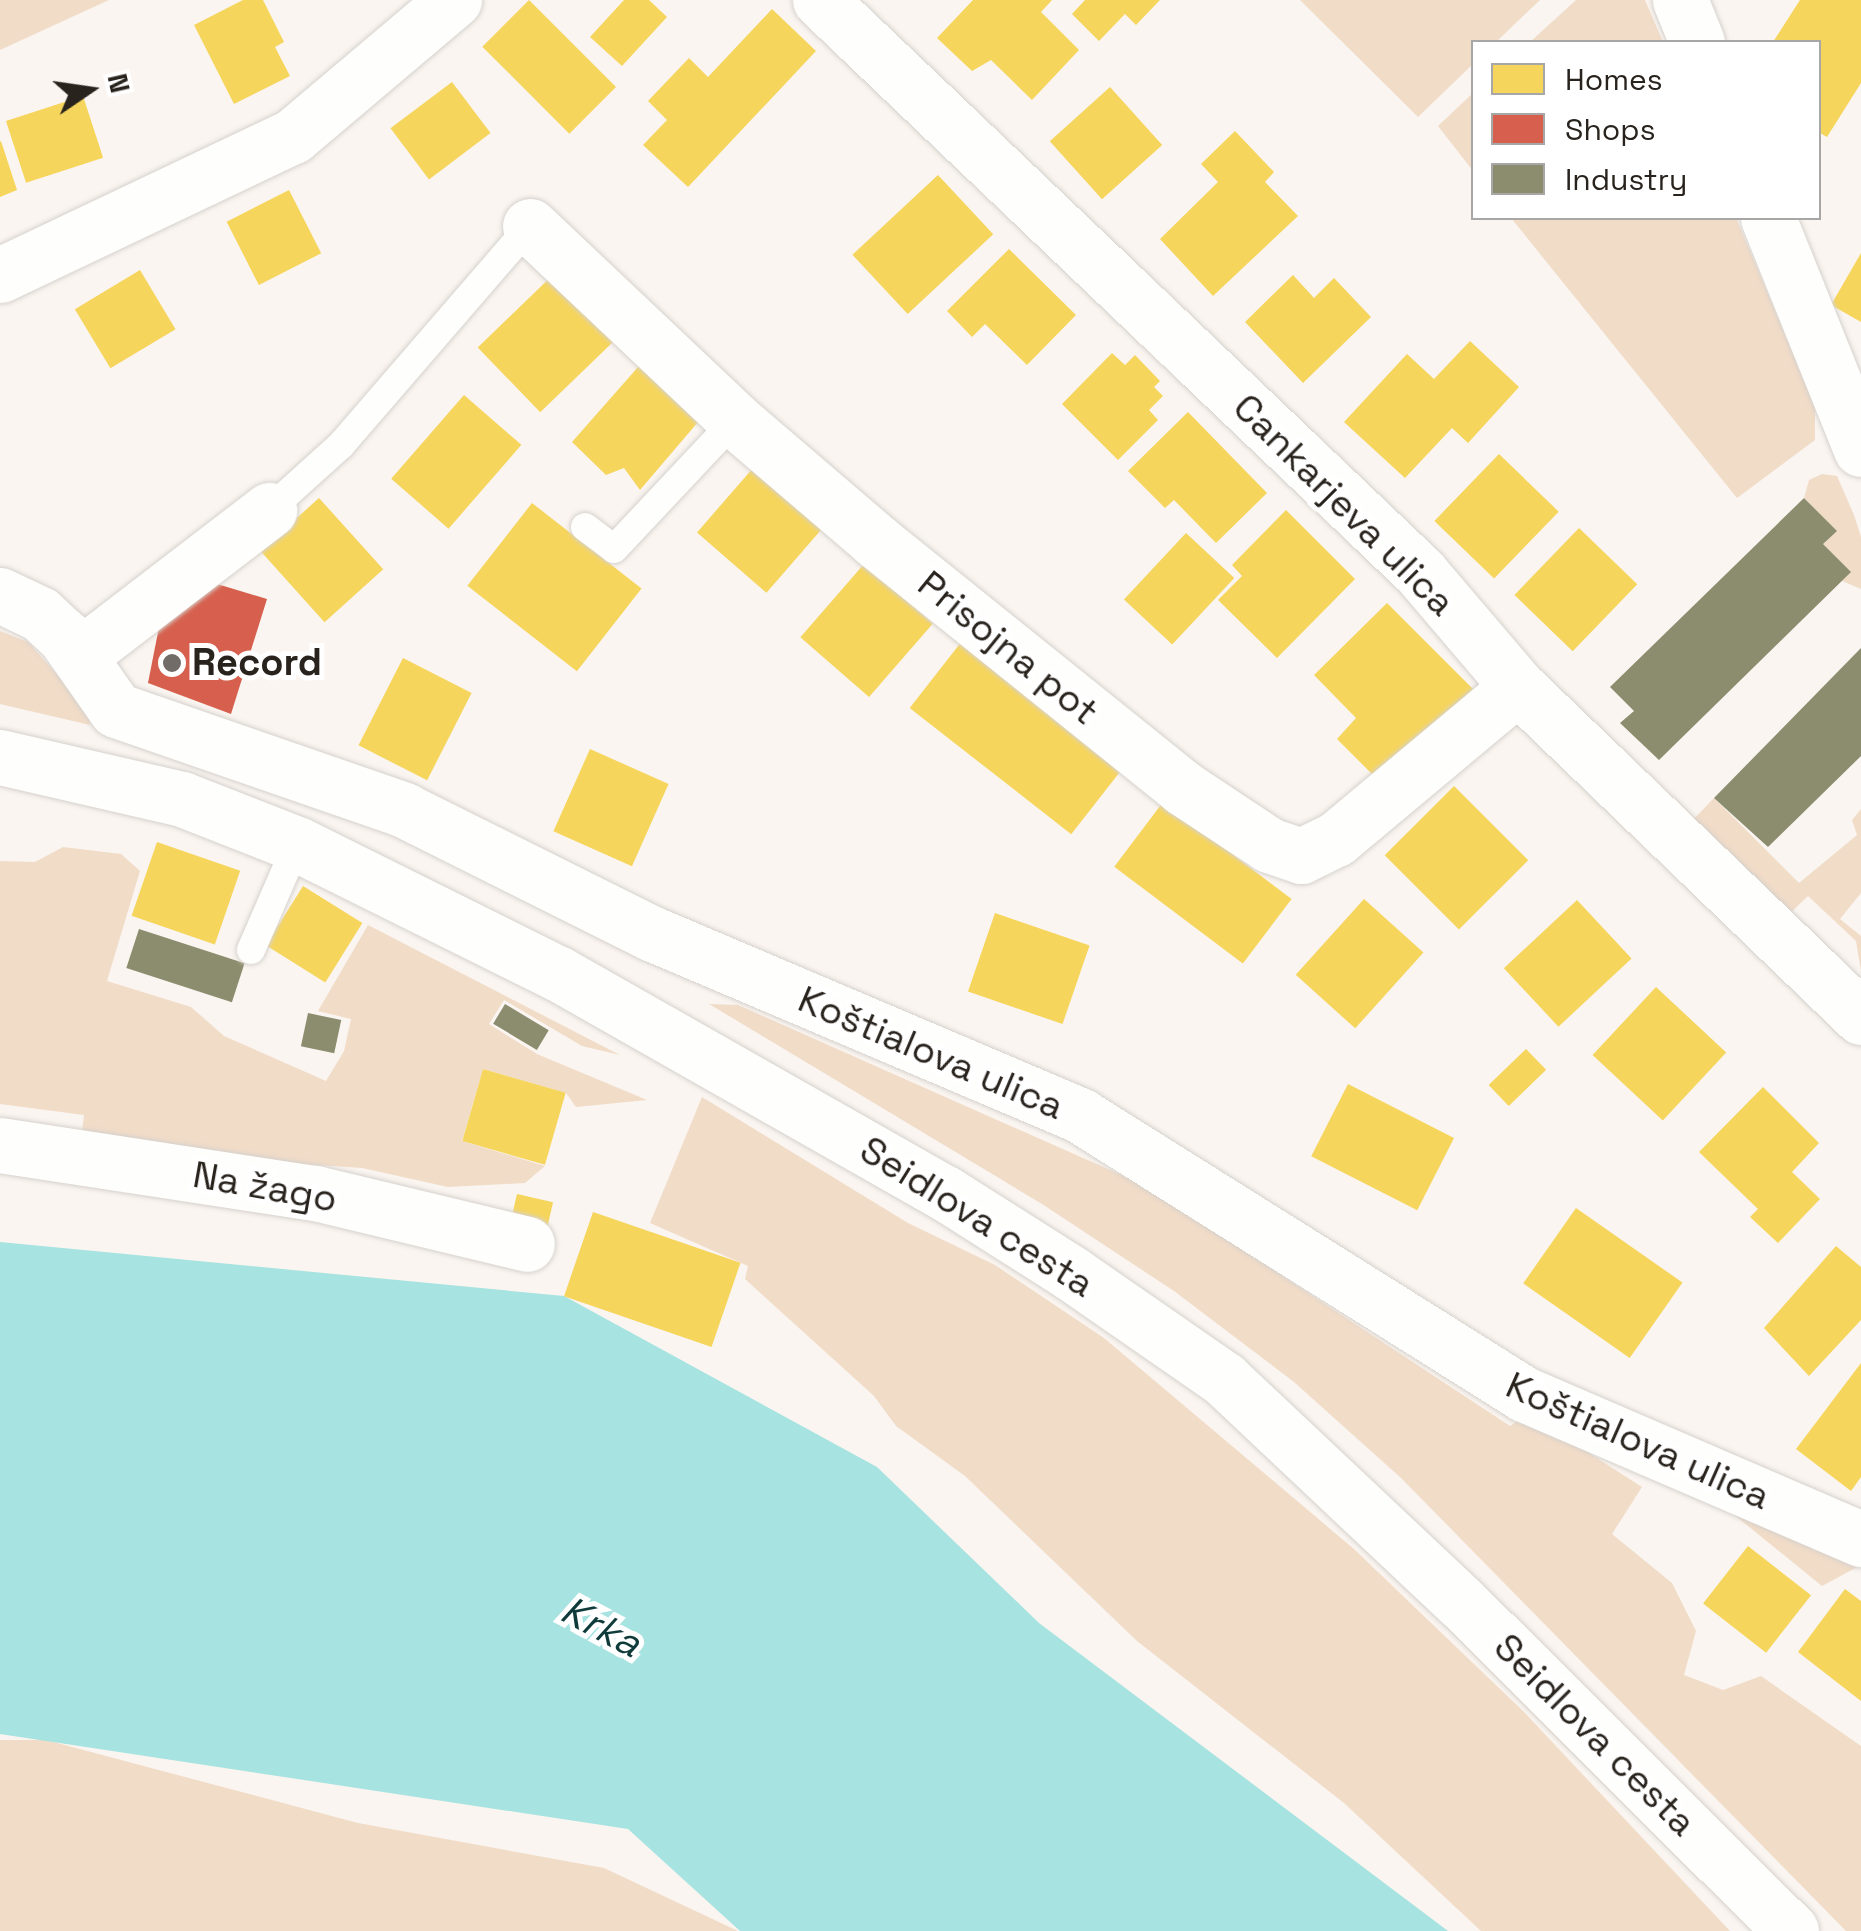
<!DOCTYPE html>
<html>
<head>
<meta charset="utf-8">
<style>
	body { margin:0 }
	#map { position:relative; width:1861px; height:1931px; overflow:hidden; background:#faf5f0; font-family:"Space Grotesk",sans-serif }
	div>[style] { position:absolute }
	.green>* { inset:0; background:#f1dcc8 }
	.water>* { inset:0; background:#a6e3e1 }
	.homes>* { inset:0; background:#f6d55c; transform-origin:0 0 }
	.shops>* { inset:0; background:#d6604d }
	.industry>* { inset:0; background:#8c8c6e; transform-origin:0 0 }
	.roads { filter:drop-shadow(0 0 2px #d6d1cc) drop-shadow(0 0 2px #d6d1cc) }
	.lane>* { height:28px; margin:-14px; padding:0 14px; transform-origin:14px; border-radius:14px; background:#fefefd }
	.street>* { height:55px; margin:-27.5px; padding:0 27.5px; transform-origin:27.5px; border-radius:27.5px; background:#fefefd }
	.secondary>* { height:55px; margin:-27.5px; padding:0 27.5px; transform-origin:27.5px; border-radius:27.5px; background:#fefefd }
	.dots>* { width:28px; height:28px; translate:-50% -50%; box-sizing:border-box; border:5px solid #fff; border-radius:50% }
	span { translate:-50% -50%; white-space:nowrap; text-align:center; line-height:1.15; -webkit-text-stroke:10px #fff; paint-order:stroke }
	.street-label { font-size:38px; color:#29231e }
	.poi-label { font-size:38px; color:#29231e; font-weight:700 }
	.left { translate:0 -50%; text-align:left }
	.water-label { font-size:40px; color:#0f3b3a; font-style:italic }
	.legend { position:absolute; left:1471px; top:40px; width:350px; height:180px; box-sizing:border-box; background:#fff; border:2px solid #a9a7a5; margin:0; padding:12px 18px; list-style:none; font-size:30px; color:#29231e }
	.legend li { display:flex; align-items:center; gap:20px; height:50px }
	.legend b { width:50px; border:2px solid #a9a7a5 }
	.north { position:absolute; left:40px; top:40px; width:100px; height:100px; -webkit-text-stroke:8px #fff; paint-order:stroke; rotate:77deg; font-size:28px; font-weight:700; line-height:40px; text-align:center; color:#29231e }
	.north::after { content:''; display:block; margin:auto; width:35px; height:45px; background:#29231e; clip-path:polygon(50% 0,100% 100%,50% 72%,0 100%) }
</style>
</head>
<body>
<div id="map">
	<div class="green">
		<i style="clip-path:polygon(0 0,109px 0,0 50px)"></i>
		<i style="clip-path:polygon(1300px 0,1540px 0,1496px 42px,1474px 42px,1473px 64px,1418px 117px)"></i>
		<i style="clip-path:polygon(1576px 0,1645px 0,1663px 42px,1530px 42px)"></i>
		<i style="clip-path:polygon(1473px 93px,1473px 171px,1438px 126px)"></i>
		<i style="clip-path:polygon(1511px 218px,1736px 218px,1815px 406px,1815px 440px,1737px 498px)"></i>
		<i style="clip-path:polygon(1822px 474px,1837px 476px,1854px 515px,1861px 537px,1861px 589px,1842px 581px,1850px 572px,1823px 544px,1836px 531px,1804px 498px,1809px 480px)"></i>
		<i style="clip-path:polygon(0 631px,28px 642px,87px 708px,90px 725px,0 704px)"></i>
		<i style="clip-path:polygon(1714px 798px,1799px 883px,1857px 835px,1852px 820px,1861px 809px,1861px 893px,1840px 919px,1861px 936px,1861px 971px,1856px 941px,1808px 896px,1782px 921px,1687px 826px)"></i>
		<i style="clip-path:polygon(63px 847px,121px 854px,140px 871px,107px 981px,191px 1007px,224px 1036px,326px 1081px,344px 1051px,351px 1019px,318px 1011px,368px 925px,620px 1055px,582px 1046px,504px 1000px,489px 1024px,537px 1054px,647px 1100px,576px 1107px,566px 1093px,483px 1069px,462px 1141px,545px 1166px,525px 1183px,448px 1187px,362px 1168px,80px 1149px,84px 1115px,0 1104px,0 861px,35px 862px)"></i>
		<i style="clip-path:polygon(709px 1004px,738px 1005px,1144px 1185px,1510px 1426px,1528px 1414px,1642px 1487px,1612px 1534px,1672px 1583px,1696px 1631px,1684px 1675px,1723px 1690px,1761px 1676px,1861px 1746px,1861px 1931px,1846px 1931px,1401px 1478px,1294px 1382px,1174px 1291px,1042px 1204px)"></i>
		<i style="clip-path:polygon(702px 1097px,908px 1223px,995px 1265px,1104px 1338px,1354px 1549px,1523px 1711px,1730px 1931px,1481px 1931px,1344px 1803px,1137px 1641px,965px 1476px,896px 1426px,874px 1396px,745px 1279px,748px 1266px,650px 1223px)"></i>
		<i style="clip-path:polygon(1706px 1492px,1861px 1565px,1822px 1586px)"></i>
		<i style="clip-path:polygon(0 1740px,46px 1740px,358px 1823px,604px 1868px,738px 1931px,0 1931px)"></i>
	</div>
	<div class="water">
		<i style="clip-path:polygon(0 1242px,564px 1296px,877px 1467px,1039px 1623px,1448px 1931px,740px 1931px,628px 1829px,0 1734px)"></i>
	</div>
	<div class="homes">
		<i style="clip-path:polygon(243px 0,263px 0,284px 42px,275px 47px,290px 76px,234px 104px,194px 25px)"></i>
		<i style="left:529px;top:0;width:123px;height:66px;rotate:45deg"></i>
		<i style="clip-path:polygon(624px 0,649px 0,667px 17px,622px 66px,590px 37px)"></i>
		<i style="clip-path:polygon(973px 0,1052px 0,1041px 12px,1079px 50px,1032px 100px,991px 60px,972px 71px,937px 38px)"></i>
		<i style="clip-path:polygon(1085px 0,1160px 0,1136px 25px,1125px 14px,1099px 41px,1072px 14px)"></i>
		<i style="clip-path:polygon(1800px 0,1861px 0,1861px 83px,1827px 137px,1818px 132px,1818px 42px,1773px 42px)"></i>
		<i style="clip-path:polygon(772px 9px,816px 51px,688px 187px,643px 145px,667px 120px,648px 101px,689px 58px,708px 77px)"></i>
		<i style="left:452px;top:82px;width:64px;height:77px;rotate:53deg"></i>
		<i style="left:1110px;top:87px;width:78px;height:81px;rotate:48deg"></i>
		<i style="left:83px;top:96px;width:65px;height:81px;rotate:72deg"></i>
		<i style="clip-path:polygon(1235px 131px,1274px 172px,1265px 182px,1298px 216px,1213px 296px,1160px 239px,1218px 182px,1201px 164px)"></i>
		<i style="clip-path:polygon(1px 141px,17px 190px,0 197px,0 142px)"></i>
		<i style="left:938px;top:175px;width:81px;height:117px;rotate:47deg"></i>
		<i style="left:289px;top:190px;width:71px;height:70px;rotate:63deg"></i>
		<i style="clip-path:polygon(1009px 249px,1076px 315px,1027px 365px,985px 324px,972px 337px,947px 311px)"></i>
		<i style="clip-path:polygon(1861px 253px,1861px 322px,1831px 305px)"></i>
		<i style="left:559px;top:269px;width:90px;height:113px;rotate:46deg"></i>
		<i style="left:140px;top:270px;width:69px;height:76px;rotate:59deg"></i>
		<i style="clip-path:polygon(1293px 275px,1314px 298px,1334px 278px,1371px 317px,1303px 383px,1245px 322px)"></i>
		<i style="clip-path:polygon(1470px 341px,1519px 387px,1468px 443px,1452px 428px,1405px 478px,1344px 422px,1407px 354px,1434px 379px)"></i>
		<i style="clip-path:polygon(1112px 353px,1125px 365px,1135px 355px,1160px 381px,1154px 387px,1163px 396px,1149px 410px,1158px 420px,1118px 460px,1062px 404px)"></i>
		<i style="clip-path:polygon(646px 358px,704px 415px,640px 490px,624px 468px,606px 475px,572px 442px)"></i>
		<i style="left:464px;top:395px;width:76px;height:111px;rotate:41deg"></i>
		<i style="clip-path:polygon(1188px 412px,1267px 493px,1216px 543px,1174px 500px,1165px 508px,1128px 471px)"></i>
		<i style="left:1499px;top:454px;width:83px;height:93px;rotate:44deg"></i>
		<i style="left:760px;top:460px;width:92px;height:96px;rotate:41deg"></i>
		<i style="left:319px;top:498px;width:96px;height:79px;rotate:48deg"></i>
		<i style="left:532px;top:503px;width:139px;height:105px;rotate:38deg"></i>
		<i style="clip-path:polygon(1286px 510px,1355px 579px,1277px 658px,1218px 600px,1242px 576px,1232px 565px)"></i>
		<i style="left:1579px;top:528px;width:81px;height:93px;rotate:44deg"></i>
		<i style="left:1186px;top:533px;width:66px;height:91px;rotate:43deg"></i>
		<i style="left:864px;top:564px;width:91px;height:97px;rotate:41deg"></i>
		<i style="clip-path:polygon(1387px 603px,1473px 689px,1381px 783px,1337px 739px,1356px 718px,1314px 675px)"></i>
		<i style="left:962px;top:641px;width:205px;height:85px;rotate:38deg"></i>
		<i style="left:403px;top:658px;width:77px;height:98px;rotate:27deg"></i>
		<i style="left:590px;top:749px;width:86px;height:90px;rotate:24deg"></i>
		<i style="left:1454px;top:786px;width:105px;height:98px;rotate:45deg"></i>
		<i style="left:1163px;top:802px;width:161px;height:81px;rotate:37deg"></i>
		<i style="left:157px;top:842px;width:88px;height:78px;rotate:19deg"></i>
		<i style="left:303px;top:886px;width:70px;height:70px;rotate:32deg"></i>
		<i style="left:1364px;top:899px;width:80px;height:102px;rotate:42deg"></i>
		<i style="left:1577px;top:900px;width:80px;height:100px;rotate:47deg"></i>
		<i style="left:995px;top:913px;width:100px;height:83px;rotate:19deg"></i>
		<i style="left:1656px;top:987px;width:96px;height:93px;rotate:43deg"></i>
		<i style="left:1526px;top:1049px;width:29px;height:52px;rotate:46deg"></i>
		<i style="left:483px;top:1069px;width:86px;height:75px;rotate:16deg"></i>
		<i style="left:1348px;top:1084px;width:119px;height:81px;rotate:27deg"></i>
		<i style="clip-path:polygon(1763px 1087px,1819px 1143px,1792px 1172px,1820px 1199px,1778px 1243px,1750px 1217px,1758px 1209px,1699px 1152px)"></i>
		<i style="left:517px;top:1194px;width:37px;height:32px;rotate:13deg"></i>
		<i style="left:1576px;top:1208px;width:130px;height:92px;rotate:35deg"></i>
		<i style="left:593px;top:1212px;width:156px;height:89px;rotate:19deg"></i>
		<i style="clip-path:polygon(1836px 1246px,1861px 1267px,1861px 1320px,1809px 1376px,1764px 1328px)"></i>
		<i style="clip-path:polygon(1861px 1363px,1861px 1477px,1851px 1491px,1796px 1449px)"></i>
		<i style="left:1748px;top:1546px;width:80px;height:73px;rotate:38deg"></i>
		<i style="clip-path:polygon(1845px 1589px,1861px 1601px,1861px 1701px,1798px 1652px)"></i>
	</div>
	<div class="shops">
		<i style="clip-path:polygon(204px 580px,267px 599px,231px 714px,148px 683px,160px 622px)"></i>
	</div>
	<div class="industry">
		<i style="clip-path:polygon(1804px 498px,1837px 531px,1823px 544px,1851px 572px,1659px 760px,1620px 723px,1634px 711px,1610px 687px)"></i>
		<i style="clip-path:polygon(1861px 648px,1861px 756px,1768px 847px,1714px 798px)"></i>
		<i style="left:139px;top:929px;width:111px;height:41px;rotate:18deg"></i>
		<i style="left:505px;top:1004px;width:51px;height:23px;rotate:31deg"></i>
		<i style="left:308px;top:1013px;width:34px;height:34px;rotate:12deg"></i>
	</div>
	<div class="roads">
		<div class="lane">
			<i style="left:269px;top:510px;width:97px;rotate:-42.1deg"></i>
			<i style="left:341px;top:445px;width:289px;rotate:-49.2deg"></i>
			<i style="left:585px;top:527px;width:36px;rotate:37deg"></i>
			<i style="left:614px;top:549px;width:177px;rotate:-46.8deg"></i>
			<i style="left:251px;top:950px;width:116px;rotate:-66.5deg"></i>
		</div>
		<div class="street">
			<i style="left:820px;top:0;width:829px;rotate:43.63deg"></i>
			<i style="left:1420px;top:572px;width:151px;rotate:49.6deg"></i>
			<i style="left:1518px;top:687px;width:476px;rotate:43.9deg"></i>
			<i style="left:1680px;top:0;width:45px;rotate:68deg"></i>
			<i style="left:1768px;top:218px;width:249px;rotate:68.1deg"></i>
			<i style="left:530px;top:226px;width:282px;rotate:43.4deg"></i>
			<i style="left:735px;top:420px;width:186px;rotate:40.6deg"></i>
			<i style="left:876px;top:541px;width:394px;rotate:38.8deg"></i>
			<i style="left:1183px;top:788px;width:103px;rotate:33.5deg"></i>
			<i style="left:1269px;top:845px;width:34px;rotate:19deg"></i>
			<i style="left:1301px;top:856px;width:39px;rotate:-26deg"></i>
			<i style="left:1336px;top:839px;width:237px;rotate:-39.9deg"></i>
			<i style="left:0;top:275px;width:324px;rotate:-25.4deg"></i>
			<i style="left:293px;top:136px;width:211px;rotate:-40.2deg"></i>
			<i style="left:0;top:595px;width:44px;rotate:25.4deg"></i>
			<i style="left:40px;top:614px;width:33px;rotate:43deg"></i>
			<i style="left:64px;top:636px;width:90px;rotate:54.9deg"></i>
			<i style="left:116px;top:710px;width:305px;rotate:19.1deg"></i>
			<i style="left:404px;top:810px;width:278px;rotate:26.5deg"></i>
			<i style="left:653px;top:934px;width:465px;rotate:23deg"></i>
			<i style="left:1081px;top:1116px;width:523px;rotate:32.11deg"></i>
			<i style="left:1524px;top:1394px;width:367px;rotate:23.3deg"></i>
			<i style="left:79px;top:656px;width:240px;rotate:-37.5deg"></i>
			<i style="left:0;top:1145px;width:319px;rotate:8.7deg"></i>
			<i style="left:315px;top:1193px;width:218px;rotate:13.5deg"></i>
		</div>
		<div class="secondary">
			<i style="left:0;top:757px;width:187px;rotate:13deg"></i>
			<i style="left:182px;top:799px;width:123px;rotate:21.4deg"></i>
			<i style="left:297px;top:844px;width:292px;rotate:26.4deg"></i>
			<i style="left:559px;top:974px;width:444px;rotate:29.6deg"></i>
			<i style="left:945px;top:1193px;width:149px;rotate:32.4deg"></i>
			<i style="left:1071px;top:1273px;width:186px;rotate:34.7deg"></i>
			<i style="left:1224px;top:1379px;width:325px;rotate:43.3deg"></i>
			<i style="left:1461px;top:1602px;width:466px;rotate:44.9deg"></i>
		</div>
	</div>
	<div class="dots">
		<i style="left:172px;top:663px;background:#726c68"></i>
	</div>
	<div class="street-label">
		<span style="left:1344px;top:505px;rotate:45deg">Cankarjeva ulica</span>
		<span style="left:1008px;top:648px;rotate:39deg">Prisojna pot</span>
		<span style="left:931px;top:1053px;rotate:23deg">Koštialova ulica</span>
		<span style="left:265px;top:1187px;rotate:10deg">Na žago</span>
		<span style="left:977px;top:1217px;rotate:32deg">Seidlova cesta</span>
		<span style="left:1638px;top:1441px;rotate:24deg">Koštialova ulica</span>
		<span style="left:1595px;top:1735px;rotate:45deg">Seidlova cesta</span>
	</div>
	<div class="poi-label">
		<span class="left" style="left:192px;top:663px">Record</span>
	</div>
	<div class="water-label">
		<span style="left:601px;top:1627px;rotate:28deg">Krka</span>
	</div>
	<ul class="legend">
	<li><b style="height:28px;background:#f6d55c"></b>Homes</li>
	<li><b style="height:28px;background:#d6604d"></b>Shops</li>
	<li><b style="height:28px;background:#8c8c6e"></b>Industry</li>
	</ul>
	<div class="north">N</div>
</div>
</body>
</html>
